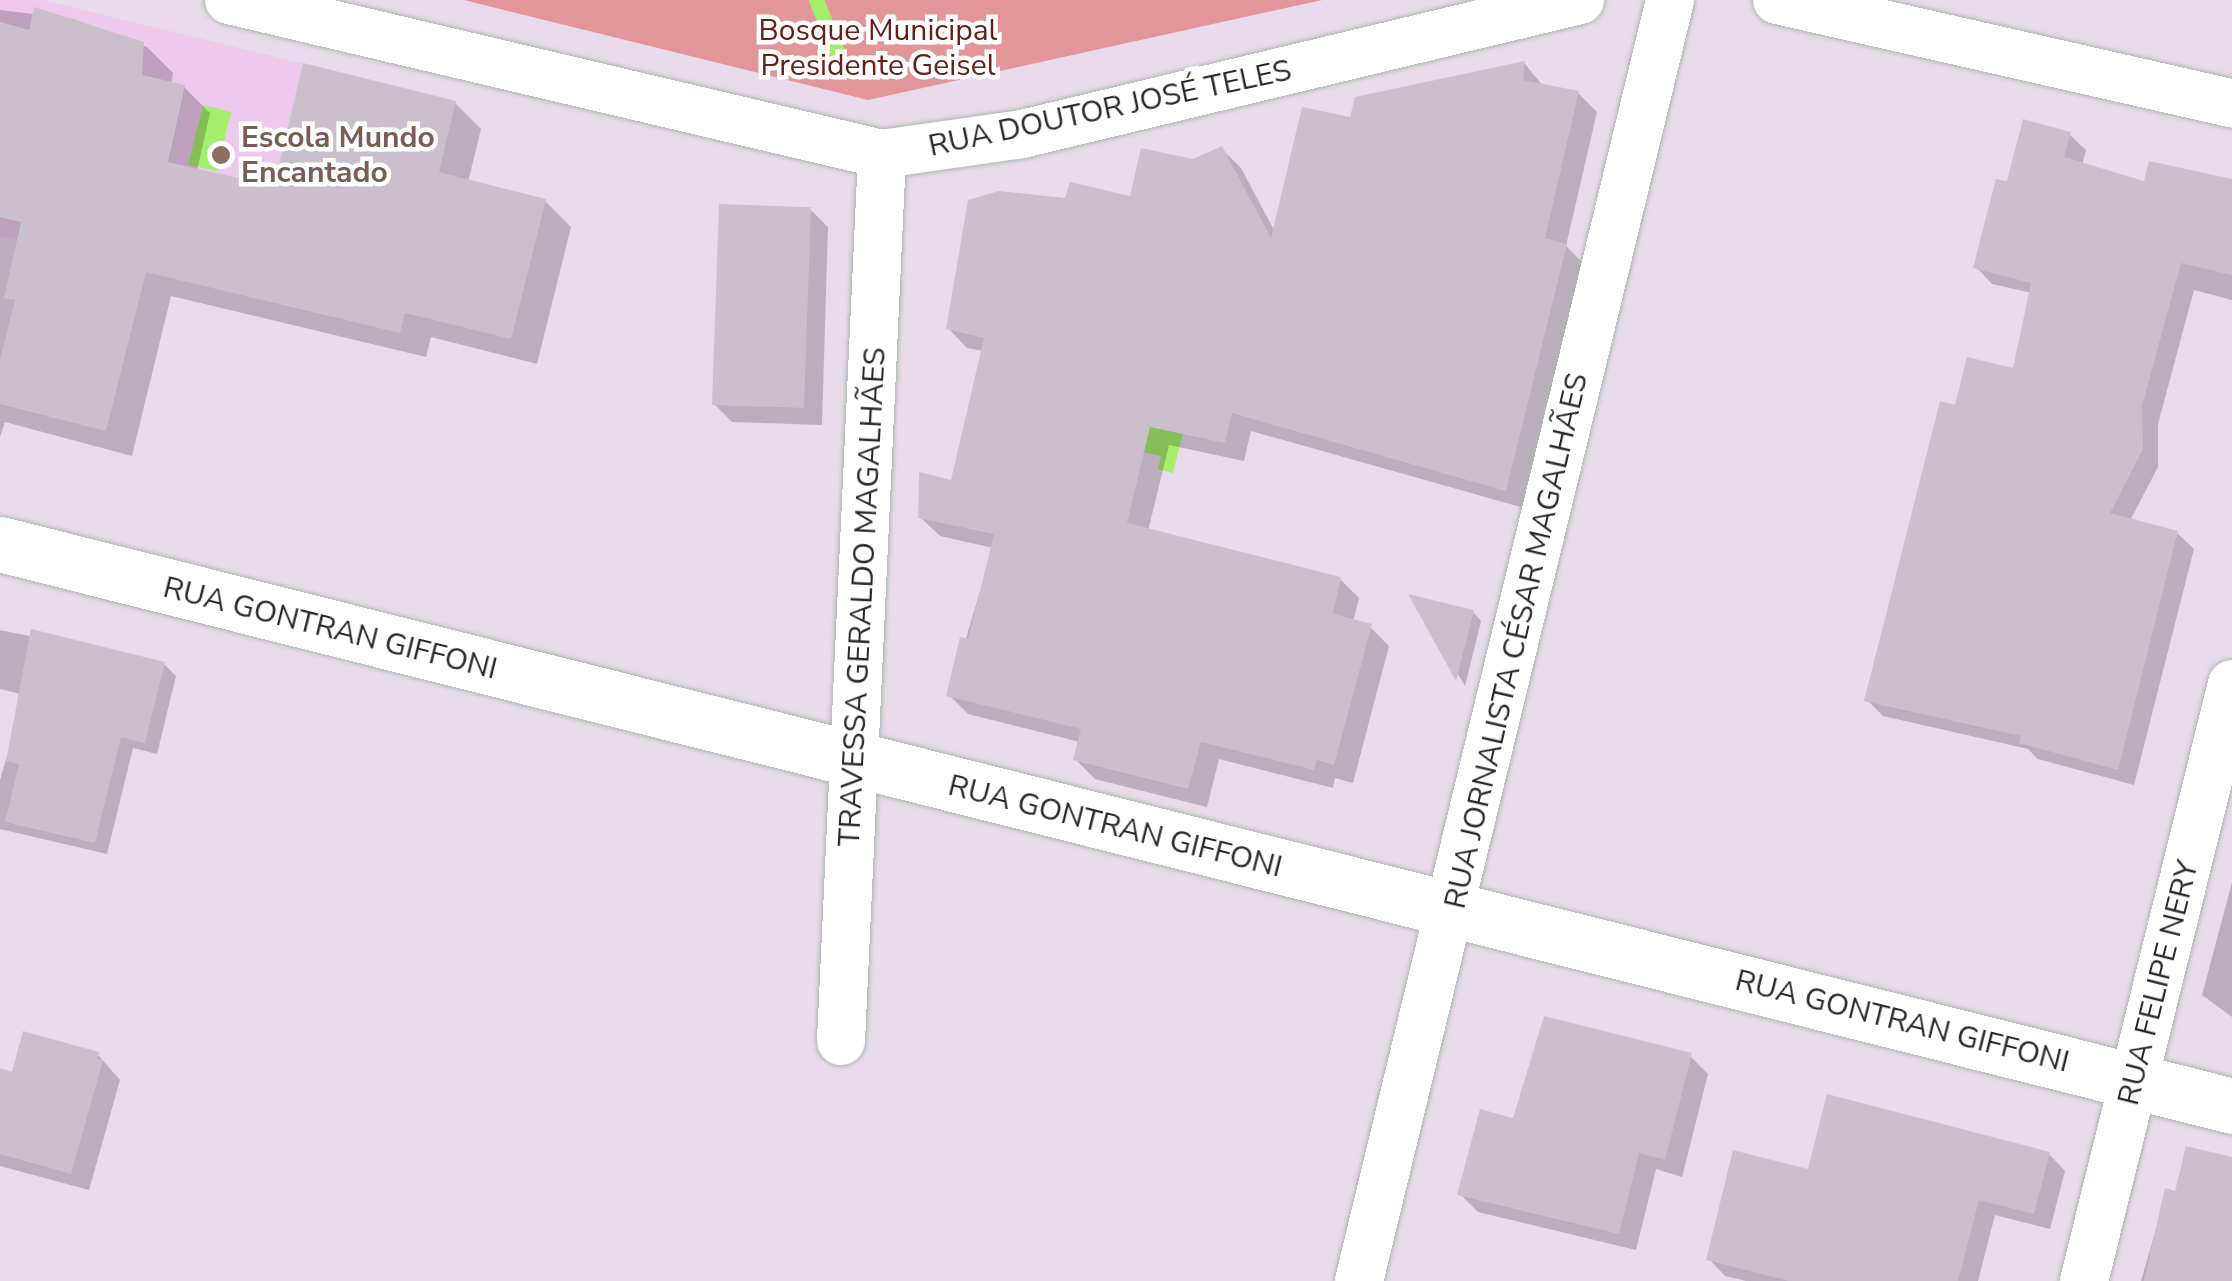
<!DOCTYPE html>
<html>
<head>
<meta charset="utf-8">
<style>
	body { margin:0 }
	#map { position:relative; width:2232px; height:1281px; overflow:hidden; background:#e9daeb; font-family:"Nunito Sans",sans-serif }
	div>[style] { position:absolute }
	.education>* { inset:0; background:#ecc9ed }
	.green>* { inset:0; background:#e29699 }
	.water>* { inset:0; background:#a4ee6c; transform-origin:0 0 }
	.shadow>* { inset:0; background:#0003 }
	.stream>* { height:15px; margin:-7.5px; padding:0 7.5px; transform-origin:7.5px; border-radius:7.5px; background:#a4ee6c }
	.building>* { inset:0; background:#ccbfcc; transform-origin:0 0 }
	.roads { filter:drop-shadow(0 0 2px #aab9ac) drop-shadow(0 0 2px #aab9ac) }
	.minor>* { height:48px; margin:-24px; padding:0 24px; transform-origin:24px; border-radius:24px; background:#fff }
	.tertiary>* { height:55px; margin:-27.5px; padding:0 27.5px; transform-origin:27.5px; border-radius:27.5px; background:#fff }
	.dots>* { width:28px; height:28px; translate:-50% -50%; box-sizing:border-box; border:5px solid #fff; border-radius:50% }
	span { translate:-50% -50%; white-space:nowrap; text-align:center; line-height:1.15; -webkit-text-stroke:9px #fff; paint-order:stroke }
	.park-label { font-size:30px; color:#652019 }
	.street-label { font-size:30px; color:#282828 }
	.education-label { font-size:30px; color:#785e54; font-weight:700 }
	.left { translate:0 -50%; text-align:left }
</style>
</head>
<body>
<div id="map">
	<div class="education">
		<i style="clip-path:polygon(0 0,43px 0,456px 101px,400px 333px,0 236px)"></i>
	</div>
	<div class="green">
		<i style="clip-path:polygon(464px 0,1322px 0,868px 100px)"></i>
	</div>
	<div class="water">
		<i style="left:203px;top:105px;width:29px;height:61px;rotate:14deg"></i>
		<i style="clip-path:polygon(1128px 419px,1183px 432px,1173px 473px,1158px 469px,1161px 456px,1121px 447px)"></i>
	</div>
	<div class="shadow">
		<i style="clip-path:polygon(0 10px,73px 19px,147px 47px,173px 73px,171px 84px,184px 87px,210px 113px,197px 171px,276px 189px,455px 103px,481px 129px,468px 182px,545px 201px,571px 227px,537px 364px,431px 337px,426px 357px,171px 296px,132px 456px,5px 422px,0 437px)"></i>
		<i style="clip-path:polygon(1525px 64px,1543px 86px,1578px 93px,1597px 112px,1566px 246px,1585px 265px,1524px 508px,1251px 431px,1244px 461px,1169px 445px,1148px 531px,1340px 579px,1359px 598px,1353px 622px,1370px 627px,1389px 646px,1353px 783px,1335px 778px,1333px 788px,1219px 759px,1207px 807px,1095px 779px,1076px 760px,1080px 742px,968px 714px,949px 695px,993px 548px,940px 536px,920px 517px,953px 483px,983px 351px,967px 348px,948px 328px,1067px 201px,1132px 199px,1222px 149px,1241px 168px,1275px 232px,1352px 120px)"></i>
		<i style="clip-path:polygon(2069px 134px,2086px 150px,2082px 165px,2145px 184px,2232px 182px,2232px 300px,2194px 290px,2158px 424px,2158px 467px,2130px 521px,2177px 533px,2194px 549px,2134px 785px,2038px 759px,2028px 749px,1883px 716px,1867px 700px,1957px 408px,2015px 371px,2032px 293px,1992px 284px,1976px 267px,2009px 184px)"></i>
		<i style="clip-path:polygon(810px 209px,828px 227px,822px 425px,732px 422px,714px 404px)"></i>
		<i style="clip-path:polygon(1413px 598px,1473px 612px,1481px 621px,1465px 686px)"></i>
		<i style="clip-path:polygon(0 630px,164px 664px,176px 676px,157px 754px,133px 748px,107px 854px,0 829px,0 780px,25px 695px,0 689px)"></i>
		<i style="clip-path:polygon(2232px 882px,2232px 1017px,2202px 995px)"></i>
		<i style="clip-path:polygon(98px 1055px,120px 1080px,89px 1190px,0 1166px,0 1081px)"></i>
		<i style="clip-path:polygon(1690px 1056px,1708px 1074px,1682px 1177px,1656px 1169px,1636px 1250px,1478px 1212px,1460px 1194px,1514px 1121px)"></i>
		<i style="clip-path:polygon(2049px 1154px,2065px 1171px,2050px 1229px,1995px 1215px,1978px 1281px,1746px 1281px,1725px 1276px,1709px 1259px,1810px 1172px)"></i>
		<i style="clip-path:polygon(2232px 1161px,2232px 1281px,2141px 1281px,2167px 1191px,2177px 1194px)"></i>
	</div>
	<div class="stream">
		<i style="left:816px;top:0;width:55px;rotate:67.6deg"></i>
	</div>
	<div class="building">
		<i style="clip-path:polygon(34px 7px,144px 42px,142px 75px,185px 85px,168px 162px,274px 186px,303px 63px,456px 101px,439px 172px,546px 199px,511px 339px,405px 313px,400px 333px,146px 272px,106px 431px,0 404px,0 360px,15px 300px,4px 298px,21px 222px,0 217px,0 22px,29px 30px)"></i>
		<i style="clip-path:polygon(1525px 61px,1523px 80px,1579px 91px,1545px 238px,1567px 244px,1506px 491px,1232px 413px,1225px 443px,1150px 427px,1127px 523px,1341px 577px,1333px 614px,1372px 624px,1334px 765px,1317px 760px,1314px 770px,1201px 742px,1188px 789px,1073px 760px,1081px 729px,946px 696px,960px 637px,968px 639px,994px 534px,918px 518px,919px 472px,951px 480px,984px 338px,946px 329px,968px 200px,999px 191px,1065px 198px,1070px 182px,1130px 196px,1141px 148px,1193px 159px,1222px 146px,1271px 238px,1302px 107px,1350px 117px,1355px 97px)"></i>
		<i style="clip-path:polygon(2023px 119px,2071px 132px,2064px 157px,2144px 181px,2149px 161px,2232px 179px,2232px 275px,2181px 263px,2142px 406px,2143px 449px,2110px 513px,2178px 531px,2118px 770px,2019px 743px,2021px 736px,1864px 701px,1940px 401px,1955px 405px,1967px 357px,2013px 368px,2031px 283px,1973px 268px,1996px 179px,2007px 181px)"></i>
		<i style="left:719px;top:204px;width:92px;height:201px;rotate:2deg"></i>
		<i style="clip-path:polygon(1408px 594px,1474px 610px,1456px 681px)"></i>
		<i style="clip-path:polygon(31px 629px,165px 662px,145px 743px,121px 737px,95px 843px,5px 822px,19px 764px,6px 761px)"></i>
		<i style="clip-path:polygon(1544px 1016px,1692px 1053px,1665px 1160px,1639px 1153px,1619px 1234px,1457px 1195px,1480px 1109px,1513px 1118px)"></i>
		<i style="clip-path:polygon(23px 1031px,99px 1052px,97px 1059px,103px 1060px,71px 1174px,0 1154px,0 1068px,12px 1072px)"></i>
		<i style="clip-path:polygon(1827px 1094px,2050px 1152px,2034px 1214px,1979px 1200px,1958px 1281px,1789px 1281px,1706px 1260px,1733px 1150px,1808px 1169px)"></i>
		<i style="clip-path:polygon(2186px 1146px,2232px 1157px,2232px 1281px,2144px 1281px,2165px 1188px,2175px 1191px)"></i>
	</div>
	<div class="roads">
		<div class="minor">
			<i style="left:229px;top:0;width:671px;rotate:13.27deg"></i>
			<i style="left:882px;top:154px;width:141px;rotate:-8.1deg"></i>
			<i style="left:1022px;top:134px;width:574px;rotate:-13.5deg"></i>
			<i style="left:1777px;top:0;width:467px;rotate:12.8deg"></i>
			<i style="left:841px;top:1041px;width:888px;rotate:-87.35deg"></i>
			<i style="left:1359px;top:1281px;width:1318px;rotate:-76.35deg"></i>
			<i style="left:2084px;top:1281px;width:615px;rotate:-76.08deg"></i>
		</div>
		<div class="tertiary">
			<i style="left:0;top:544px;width:2302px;rotate:14.13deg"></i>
		</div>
	</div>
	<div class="dots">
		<i style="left:221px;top:155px;background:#8d6e63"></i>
	</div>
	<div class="park-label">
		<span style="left:878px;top:48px">Bosque Municipal<br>Presidente Geisel</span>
	</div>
	<div class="street-label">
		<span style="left:1110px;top:109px;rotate:-12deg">RUA DOUTOR JOSÉ TELES</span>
		<span style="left:863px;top:597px;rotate:-87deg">TRAVESSA GERALDO MAGALHÃES</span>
		<span style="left:330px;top:629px;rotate:14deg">RUA GONTRAN GIFFONI</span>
		<span style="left:1517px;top:641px;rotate:-77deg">RUA JORNALISTA CÉSAR MAGALHÃES</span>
		<span style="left:1115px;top:827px;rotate:14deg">RUA GONTRAN GIFFONI</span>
		<span style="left:2159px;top:983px;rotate:-76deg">RUA FELIPE NERY</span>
		<span style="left:1902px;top:1022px;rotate:14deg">RUA GONTRAN GIFFONI</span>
	</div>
	<div class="education-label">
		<span class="left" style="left:241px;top:155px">Escola Mundo<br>Encantado</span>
	</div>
</div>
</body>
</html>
